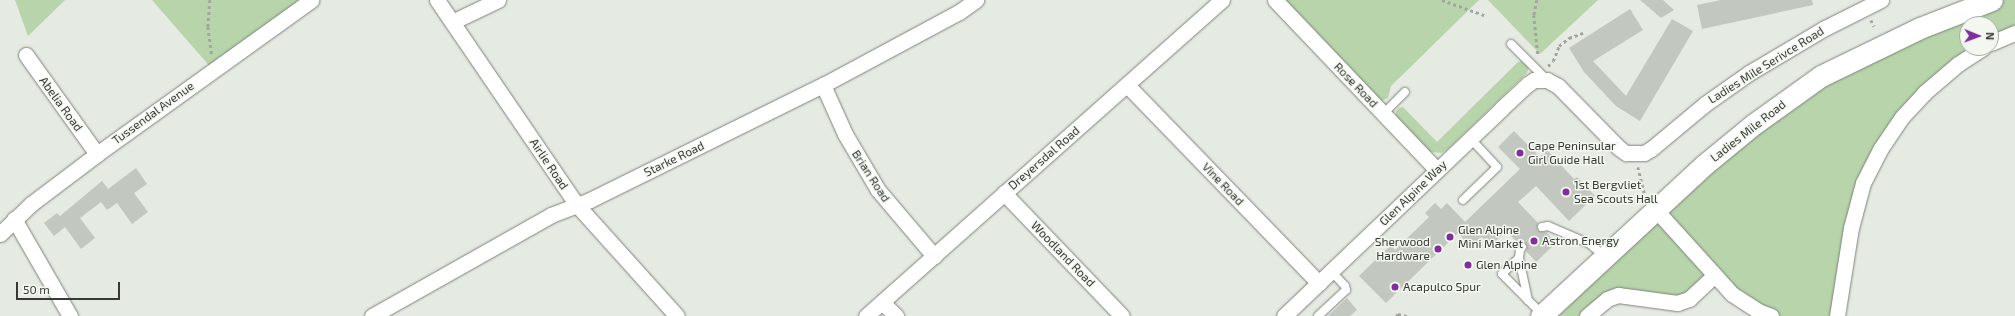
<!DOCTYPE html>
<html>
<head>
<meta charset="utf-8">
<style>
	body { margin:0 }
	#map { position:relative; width:2015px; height:316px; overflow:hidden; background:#e5eae2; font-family:"Exo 2",sans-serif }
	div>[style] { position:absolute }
	.green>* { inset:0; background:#b7d4aa }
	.building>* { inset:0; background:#c2c7bf }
	.path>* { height:2.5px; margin-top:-1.25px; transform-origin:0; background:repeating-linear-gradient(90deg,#a3a6a0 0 3px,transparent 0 6px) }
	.roads { filter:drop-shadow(0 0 1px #7e837c) drop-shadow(0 0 1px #7e837c) }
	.lane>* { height:8px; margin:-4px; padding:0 4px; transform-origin:4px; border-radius:4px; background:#fff }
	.street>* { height:15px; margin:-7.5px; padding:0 7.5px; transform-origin:7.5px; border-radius:7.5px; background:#fff }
	.secondary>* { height:21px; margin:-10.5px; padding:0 10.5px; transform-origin:10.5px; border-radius:10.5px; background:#fff }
	.dots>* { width:11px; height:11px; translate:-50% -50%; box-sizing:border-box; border:2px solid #f2f7ef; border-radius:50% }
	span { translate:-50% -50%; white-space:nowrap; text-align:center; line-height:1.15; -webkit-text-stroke:3px #f2f7ef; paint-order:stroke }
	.street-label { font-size:12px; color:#373936 }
	.poi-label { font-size:12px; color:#373936 }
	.left { translate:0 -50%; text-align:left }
	.right { translate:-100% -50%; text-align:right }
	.north { position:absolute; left:1959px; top:16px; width:40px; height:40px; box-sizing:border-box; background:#f2f7ef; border:1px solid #a7aba5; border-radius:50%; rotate:91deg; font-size:11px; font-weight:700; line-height:16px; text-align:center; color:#373936 }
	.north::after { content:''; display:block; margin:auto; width:14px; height:18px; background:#802d9d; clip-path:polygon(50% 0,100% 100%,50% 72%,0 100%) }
	.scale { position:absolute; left:16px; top:282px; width:104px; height:18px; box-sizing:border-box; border:2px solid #373936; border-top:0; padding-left:5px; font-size:12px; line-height:14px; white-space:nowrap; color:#373936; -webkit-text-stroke:3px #f2f7ef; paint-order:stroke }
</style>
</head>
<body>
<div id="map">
	<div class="green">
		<i style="clip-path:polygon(15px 0,65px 0,28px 36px)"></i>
		<i style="clip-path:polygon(152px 0,310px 0,213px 70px)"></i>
		<i style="clip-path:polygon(1284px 0,1479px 0,1391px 86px,1388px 98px,1381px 101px)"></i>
		<i style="clip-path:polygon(1488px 0,1598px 0,1540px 54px)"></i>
		<i style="clip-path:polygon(1992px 0,2015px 0,2015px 33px,1991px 43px,1991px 24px,1967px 24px,1967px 48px,1983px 48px,1924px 93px,1863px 183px,1837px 316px,1771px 316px,1715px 275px,1689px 299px,1628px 295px,1587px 316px,1541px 316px,1821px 76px)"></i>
		<i style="clip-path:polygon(1523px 61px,1529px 65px,1527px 73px,1448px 149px,1442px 153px,1430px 152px,1396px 116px,1396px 111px,1399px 108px,1403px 107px,1437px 142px,1518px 62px)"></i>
	</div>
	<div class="building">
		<i style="clip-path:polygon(1640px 0,1663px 0,1674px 10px,1661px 18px)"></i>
		<i style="clip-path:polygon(1721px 0,1812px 0,1813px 5px,1702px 29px,1697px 5px)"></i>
		<i style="clip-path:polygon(1630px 9px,1643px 30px,1593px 61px,1626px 96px,1672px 19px,1693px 31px,1640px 121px,1616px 106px,1584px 72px,1569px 48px)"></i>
		<i style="clip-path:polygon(1514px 131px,1540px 157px,1547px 150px,1574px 179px,1577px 177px,1595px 196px,1569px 221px,1536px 186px,1518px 202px,1538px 223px,1537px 228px,1538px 231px,1546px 232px,1556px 243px,1536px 262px,1526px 251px,1527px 247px,1525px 243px,1518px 243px,1506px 231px,1491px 246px,1482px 237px,1471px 247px,1458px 233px,1386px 303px,1359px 276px,1391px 245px,1395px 250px,1429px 217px,1425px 213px,1435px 203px,1441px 209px,1447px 203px,1465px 222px,1520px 169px,1498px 147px)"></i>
		<i style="clip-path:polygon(136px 168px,147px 184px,134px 193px,148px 212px,132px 224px,117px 203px,107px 210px,101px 202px,80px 218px,95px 238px,81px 249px,65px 227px,54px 236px,44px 223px,57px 213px,60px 216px,102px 181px,108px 189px)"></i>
		<i style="clip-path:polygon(1347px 298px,1357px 310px,1350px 316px,1328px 316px)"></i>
	</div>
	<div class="path">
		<i style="left:210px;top:0;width:27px;rotate:94deg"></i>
		<i style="left:208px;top:27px;width:28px;rotate:82deg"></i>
		<i style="left:1442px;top:0;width:45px;rotate:19.7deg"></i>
		<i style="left:1537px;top:0;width:15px;rotate:101deg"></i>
		<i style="left:1534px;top:15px;width:40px;rotate:84.3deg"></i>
		<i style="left:1871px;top:20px;width:7px;rotate:63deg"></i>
		<i style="left:1548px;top:66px;width:7px;rotate:-45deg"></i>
		<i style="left:1553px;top:61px;width:16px;rotate:-68deg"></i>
		<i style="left:1559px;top:46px;width:13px;rotate:-39deg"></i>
		<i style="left:1569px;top:38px;width:15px;rotate:-20deg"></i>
		<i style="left:1638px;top:167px;width:30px;rotate:76deg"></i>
		<i style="left:1396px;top:316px;width:3px;rotate:-45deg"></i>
		<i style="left:1398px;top:314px;width:9px;rotate:13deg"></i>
	</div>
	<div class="roads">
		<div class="lane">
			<i style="left:1511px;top:44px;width:51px;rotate:45deg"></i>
			<i style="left:1383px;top:114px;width:31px;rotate:-45deg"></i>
			<i style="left:1463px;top:200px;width:47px;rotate:-44.1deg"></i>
			<i style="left:1497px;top:167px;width:40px;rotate:-133deg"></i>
			<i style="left:1542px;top:227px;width:6px;rotate:-9deg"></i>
			<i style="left:1548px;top:226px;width:46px;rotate:23.2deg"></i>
			<i style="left:1590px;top:244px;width:18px;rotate:41deg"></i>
			<i style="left:1522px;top:247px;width:4px;rotate:124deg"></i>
			<i style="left:1520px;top:250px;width:8px;rotate:97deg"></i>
			<i style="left:1519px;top:258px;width:43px;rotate:77.9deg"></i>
			<i style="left:1519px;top:258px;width:23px;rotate:137deg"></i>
			<i style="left:1502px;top:274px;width:57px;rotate:45deg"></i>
			<i style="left:1318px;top:316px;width:38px;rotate:-43deg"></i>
			<i style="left:1346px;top:290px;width:4px;rotate:-104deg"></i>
			<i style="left:1345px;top:286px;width:21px;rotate:-133deg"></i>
		</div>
		<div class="street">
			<i style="left:437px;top:0;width:248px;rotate:55.7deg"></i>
			<i style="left:577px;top:205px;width:149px;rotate:48deg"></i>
			<i style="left:1275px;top:0;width:235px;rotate:46.4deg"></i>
			<i style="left:452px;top:22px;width:51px;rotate:-25.6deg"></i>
			<i style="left:1991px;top:43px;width:26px;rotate:-23deg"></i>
			<i style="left:26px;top:55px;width:122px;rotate:54.4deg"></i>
			<i style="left:823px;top:85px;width:54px;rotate:65.8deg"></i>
			<i style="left:845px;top:134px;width:65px;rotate:59.5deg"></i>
			<i style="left:878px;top:190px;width:87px;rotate:49.7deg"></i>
			<i style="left:1127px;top:85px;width:276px;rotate:45.9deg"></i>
			<i style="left:1004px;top:193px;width:170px;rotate:46.2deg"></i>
			<i style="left:1656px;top:210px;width:113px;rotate:47.9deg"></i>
			<i style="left:1732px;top:294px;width:31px;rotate:33deg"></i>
			<i style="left:1758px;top:311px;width:14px;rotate:21deg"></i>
			<i style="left:14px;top:219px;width:112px;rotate:60deg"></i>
			<i style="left:0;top:234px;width:43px;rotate:-44.1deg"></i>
			<i style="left:31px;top:204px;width:83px;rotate:-37.1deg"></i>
			<i style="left:97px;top:154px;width:264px;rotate:-35.7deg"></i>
			<i style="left:882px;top:302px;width:20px;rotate:45deg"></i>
			<i style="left:372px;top:316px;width:206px;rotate:-29.4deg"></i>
			<i style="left:551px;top:215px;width:42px;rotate:-21deg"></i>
			<i style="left:590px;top:200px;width:260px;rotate:-26.3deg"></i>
			<i style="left:823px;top:85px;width:154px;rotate:-28.2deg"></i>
			<i style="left:959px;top:12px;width:21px;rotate:-35deg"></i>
			<i style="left:866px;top:316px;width:476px;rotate:-41.6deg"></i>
			<i style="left:1284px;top:316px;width:300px;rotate:-43.6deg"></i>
			<i style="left:1501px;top:109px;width:37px;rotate:-43deg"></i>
			<i style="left:1528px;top:84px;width:7px;rotate:-34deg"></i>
			<i style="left:1534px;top:80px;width:13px"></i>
			<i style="left:1547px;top:80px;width:13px;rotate:29deg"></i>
			<i style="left:1558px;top:86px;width:87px;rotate:45.5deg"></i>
			<i style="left:1619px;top:148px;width:9px;rotate:36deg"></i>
			<i style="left:1626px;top:153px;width:18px"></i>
			<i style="left:1644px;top:153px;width:8px;rotate:-30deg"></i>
			<i style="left:1651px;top:149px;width:70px;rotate:-39.8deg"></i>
			<i style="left:1705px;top:104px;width:54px;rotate:-35.2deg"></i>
			<i style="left:1749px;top:73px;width:86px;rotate:-30.7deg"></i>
			<i style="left:1823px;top:29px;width:65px;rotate:-26.6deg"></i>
			<i style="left:1587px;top:316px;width:26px;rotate:-40deg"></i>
			<i style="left:1607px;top:299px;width:12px;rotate:-20deg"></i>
			<i style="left:1618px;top:295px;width:60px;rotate:7.7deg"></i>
			<i style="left:1677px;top:303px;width:13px;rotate:-18deg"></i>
			<i style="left:1689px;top:299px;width:35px;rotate:-43deg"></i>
			<i style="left:1837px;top:316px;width:89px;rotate:-81deg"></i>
			<i style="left:1851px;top:228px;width:47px;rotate:-75.1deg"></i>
			<i style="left:1863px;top:183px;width:39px;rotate:-63deg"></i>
			<i style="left:1881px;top:148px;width:37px;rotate:-56deg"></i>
			<i style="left:1902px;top:117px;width:33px;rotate:-47deg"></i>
			<i style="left:1924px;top:93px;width:45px;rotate:-40.5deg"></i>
			<i style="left:1958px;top:64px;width:30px;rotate:-33deg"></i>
		</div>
		<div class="secondary">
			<i style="left:1541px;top:316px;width:222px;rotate:-42.8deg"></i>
			<i style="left:1704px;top:165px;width:65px;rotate:-39.4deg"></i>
			<i style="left:1754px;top:124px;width:82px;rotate:-35.6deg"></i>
			<i style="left:1821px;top:76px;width:110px;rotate:-25.9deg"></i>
			<i style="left:1920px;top:28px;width:77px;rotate:-21.3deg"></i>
		</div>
	</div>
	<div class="dots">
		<i style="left:1520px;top:153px;background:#802d9d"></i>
		<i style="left:1566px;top:192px;background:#802d9d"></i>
		<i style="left:1450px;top:237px;background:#802d9d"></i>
		<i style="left:1534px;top:241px;background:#802d9d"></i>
		<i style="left:1438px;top:249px;background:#802d9d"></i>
		<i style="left:1468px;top:265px;background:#802d9d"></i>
		<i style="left:1395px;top:287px;background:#802d9d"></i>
	</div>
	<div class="street-label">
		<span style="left:1766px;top:65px;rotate:-32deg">Ladies Mile Serivce Road</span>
		<span style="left:1356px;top:85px;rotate:46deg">Rose Road</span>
		<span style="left:61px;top:104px;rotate:54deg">Abelia Road</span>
		<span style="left:153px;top:113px;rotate:-36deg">Tussendal Avenue</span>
		<span style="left:1748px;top:131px;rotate:-38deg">Ladies Mile Road</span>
		<span style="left:1044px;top:158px;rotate:-41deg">Dreyersdal Road</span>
		<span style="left:674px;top:159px;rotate:-26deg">Starke Road</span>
		<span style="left:549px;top:164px;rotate:56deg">Airlie Road</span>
		<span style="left:871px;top:176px;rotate:57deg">Brian Road</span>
		<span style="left:1223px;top:184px;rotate:46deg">Vine Road</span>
		<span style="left:1413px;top:193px;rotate:-44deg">Glen Alpine Way</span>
		<span style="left:1063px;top:254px;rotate:46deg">Woodland Road</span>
	</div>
	<div class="poi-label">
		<span class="left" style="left:1528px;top:153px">Cape Peninsular<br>Girl Guide Hall</span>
		<span class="left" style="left:1574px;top:192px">1st Bergvliet<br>Sea Scouts Hall</span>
		<span class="left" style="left:1458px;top:237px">Glen Alpine<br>Mini Market</span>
		<span class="left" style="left:1542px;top:241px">Astron Energy</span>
		<span class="right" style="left:1430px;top:249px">Sherwood<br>Hardware</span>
		<span class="left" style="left:1476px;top:265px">Glen Alpine</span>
		<span class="left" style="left:1403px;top:287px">Acapulco Spur</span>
	</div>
	<div class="north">N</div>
	<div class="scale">50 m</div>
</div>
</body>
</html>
